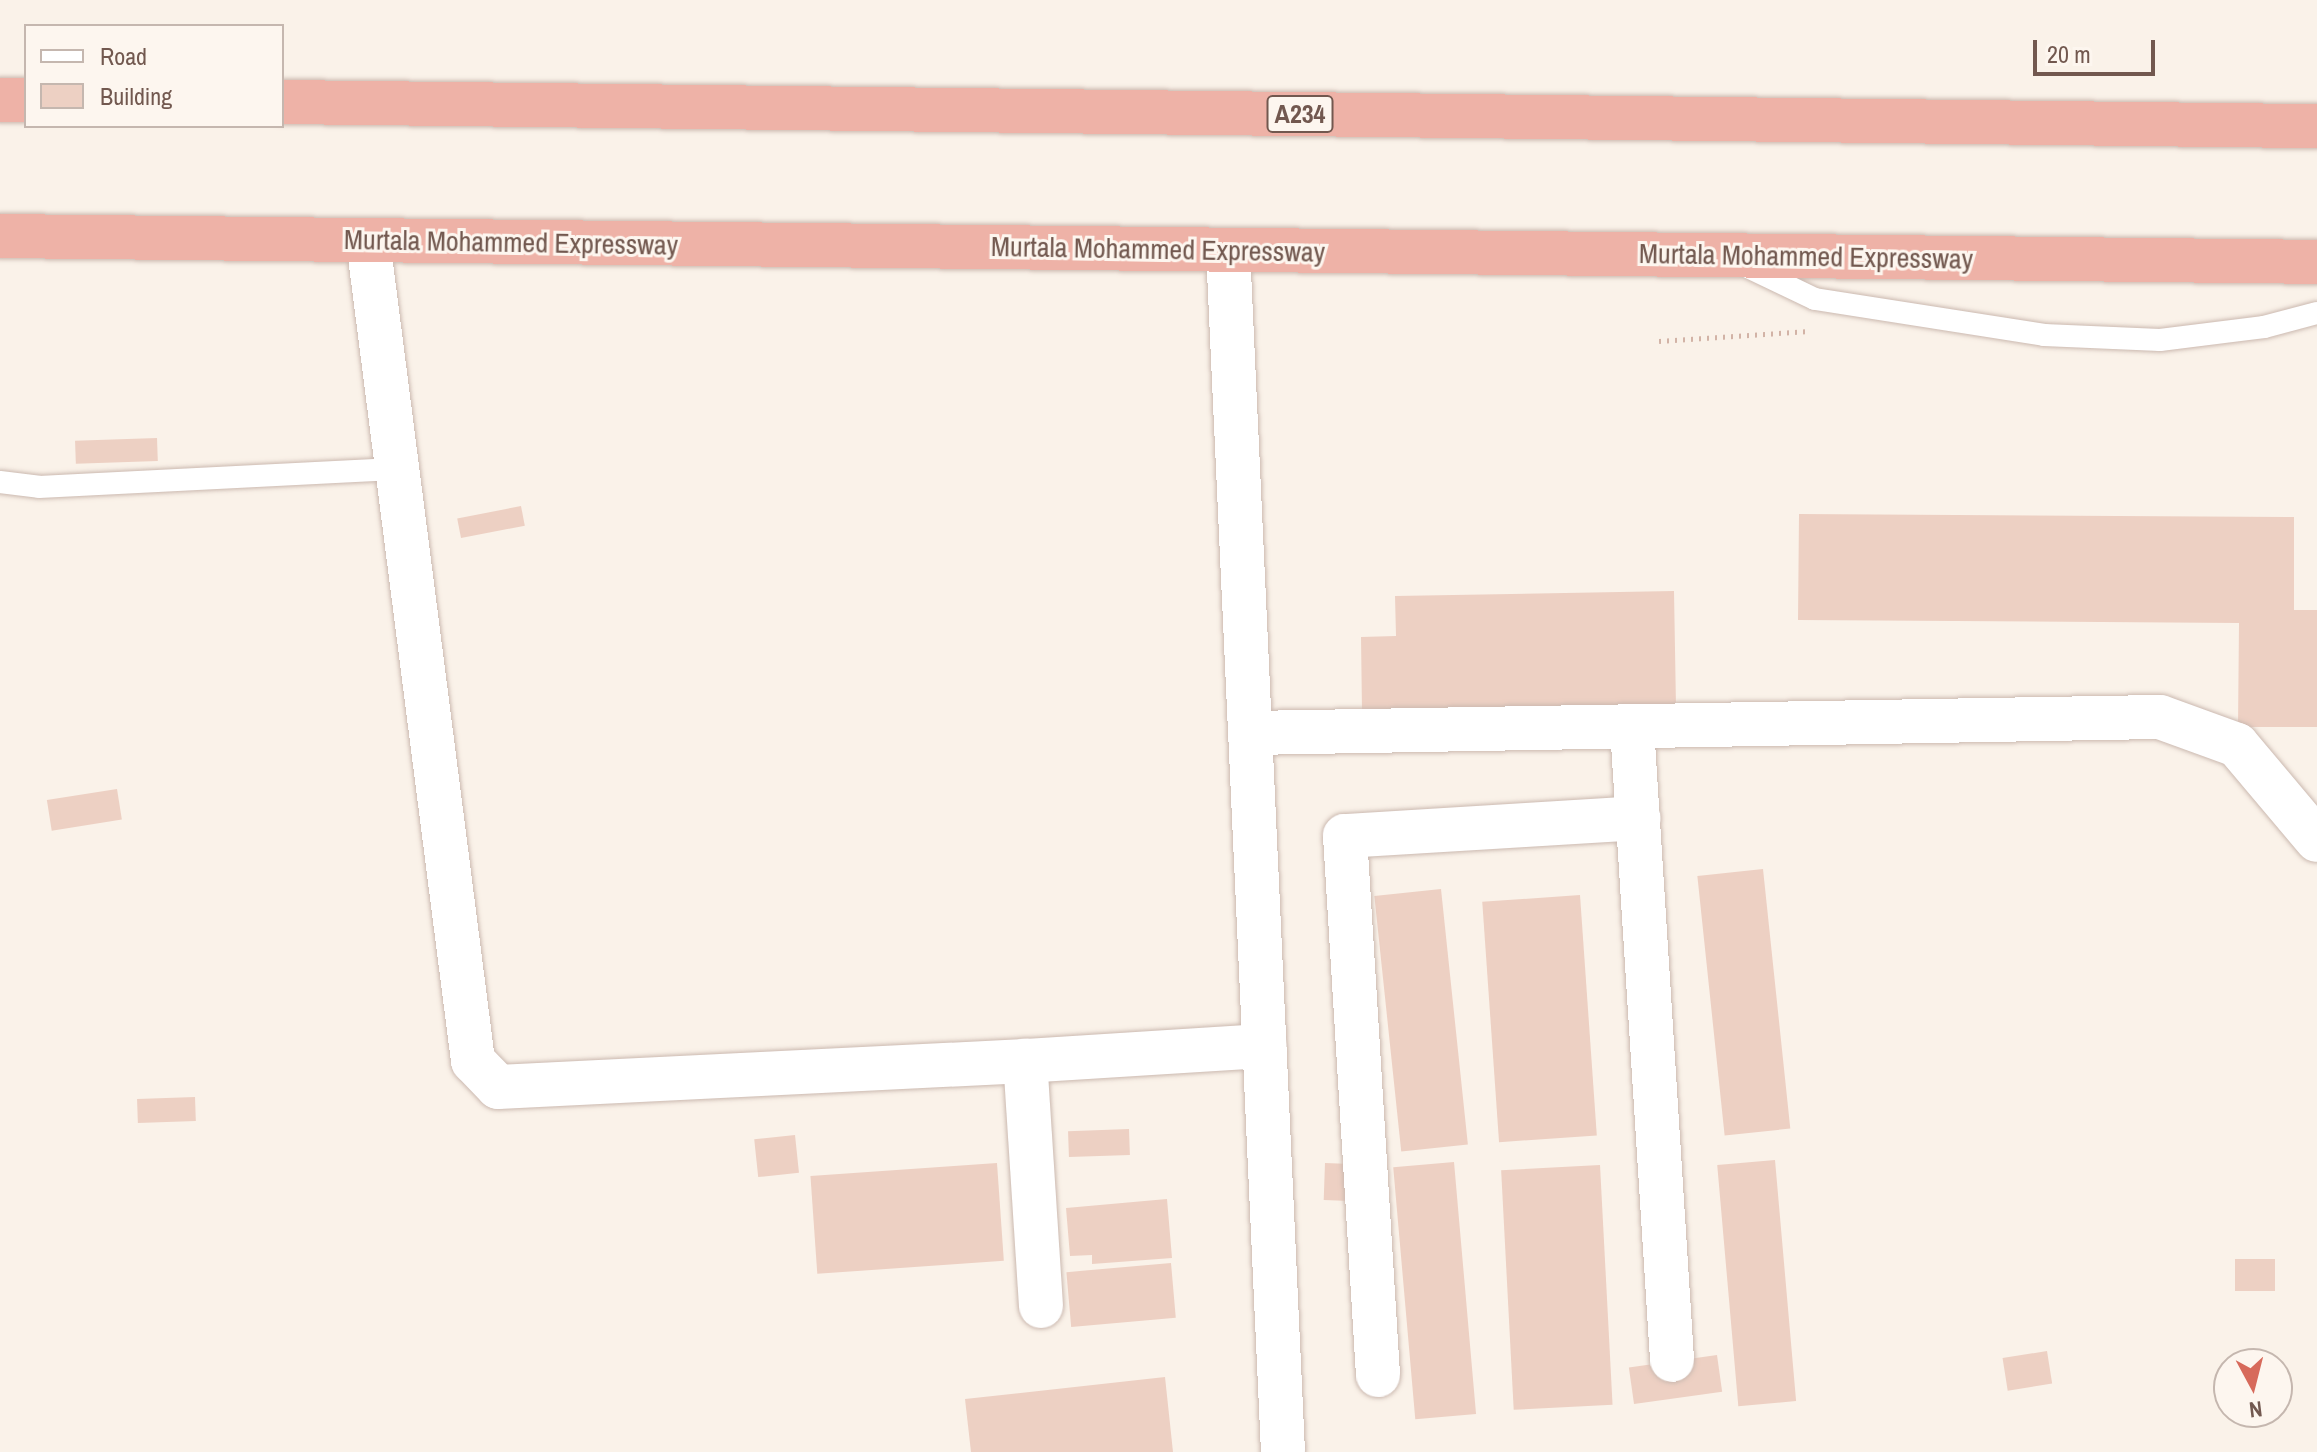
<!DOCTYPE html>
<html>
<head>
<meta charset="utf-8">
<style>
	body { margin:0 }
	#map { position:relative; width:2317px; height:1452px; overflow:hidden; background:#faf2e9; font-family:"Archivo Narrow",sans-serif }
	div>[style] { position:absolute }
	.building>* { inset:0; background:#edd0c3; transform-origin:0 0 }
	.path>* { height:5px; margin-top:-2.5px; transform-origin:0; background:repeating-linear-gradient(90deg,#d2b3a6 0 2px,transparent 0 8px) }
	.roads { filter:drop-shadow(0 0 2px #cbb9b0) drop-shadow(0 0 2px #cbb9b0) }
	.lane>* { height:22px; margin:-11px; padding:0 11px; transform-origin:11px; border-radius:11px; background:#fff }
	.street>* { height:44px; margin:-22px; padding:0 22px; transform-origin:22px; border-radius:22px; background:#fff }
	.highway>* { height:44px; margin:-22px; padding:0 22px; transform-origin:22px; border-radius:22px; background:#eeb2a7 }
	span { translate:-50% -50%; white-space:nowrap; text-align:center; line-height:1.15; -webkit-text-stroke:6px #fdf6ef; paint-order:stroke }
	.shield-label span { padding:2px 6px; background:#fdf6ef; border:2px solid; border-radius:6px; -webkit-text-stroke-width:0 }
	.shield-label { font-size:26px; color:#72584f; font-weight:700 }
	.street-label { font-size:28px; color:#72584f }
	.legend { position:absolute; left:24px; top:24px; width:260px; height:104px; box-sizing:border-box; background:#fdf6ef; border:2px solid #c5b7af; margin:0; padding:10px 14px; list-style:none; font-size:24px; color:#72584f }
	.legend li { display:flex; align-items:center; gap:16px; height:40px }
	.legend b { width:40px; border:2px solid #c5b7af }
	.north { position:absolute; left:2213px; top:1348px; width:80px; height:80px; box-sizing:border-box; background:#fdf6ef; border:2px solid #c5b7af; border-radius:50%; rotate:173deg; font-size:22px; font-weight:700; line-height:32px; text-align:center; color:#72584f }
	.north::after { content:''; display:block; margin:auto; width:28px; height:36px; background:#d76a5b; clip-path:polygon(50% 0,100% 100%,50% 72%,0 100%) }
	.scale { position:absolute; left:2033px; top:40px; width:122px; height:36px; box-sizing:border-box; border:4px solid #72584f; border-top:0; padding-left:10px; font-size:24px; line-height:28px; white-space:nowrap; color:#72584f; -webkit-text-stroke:6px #fdf6ef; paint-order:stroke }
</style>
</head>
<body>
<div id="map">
	<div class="building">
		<i style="left:157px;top:438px;width:23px;height:82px;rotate:88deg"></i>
		<i style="left:521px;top:506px;width:20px;height:65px;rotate:79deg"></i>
		<i style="clip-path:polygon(1799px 514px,2294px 517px,2294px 610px,2317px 610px,2317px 727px,2238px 727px,2239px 623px,1798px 620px)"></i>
		<i style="clip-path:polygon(1674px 591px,1676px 707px,1362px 712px,1361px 637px,1396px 636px,1395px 596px)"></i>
		<i style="left:117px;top:789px;width:31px;height:71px;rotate:81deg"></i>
		<i style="left:1763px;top:869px;width:261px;height:66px;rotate:84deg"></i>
		<i style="left:1441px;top:889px;width:257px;height:67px;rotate:84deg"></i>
		<i style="left:1580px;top:895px;width:241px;height:98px;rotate:86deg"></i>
		<i style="left:195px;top:1097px;width:24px;height:58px;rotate:88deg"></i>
		<i style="left:1129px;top:1129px;width:26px;height:61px;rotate:88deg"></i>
		<i style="left:795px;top:1135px;width:38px;height:41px;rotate:84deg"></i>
		<i style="left:1775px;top:1160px;width:242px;height:58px;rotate:85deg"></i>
		<i style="left:1454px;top:1162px;width:253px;height:61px;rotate:85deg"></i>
		<i style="left:997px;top:1163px;width:98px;height:187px;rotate:86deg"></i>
		<i style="left:1325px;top:1163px;width:26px;height:37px;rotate:2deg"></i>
		<i style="left:1600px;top:1165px;width:240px;height:99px;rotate:87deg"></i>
		<i style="clip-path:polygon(1167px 1199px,1172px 1258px,1092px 1264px,1092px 1255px,1070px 1256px,1066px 1208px)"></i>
		<i style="left:2275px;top:1259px;width:32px;height:40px;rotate:90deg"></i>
		<i style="left:1171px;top:1263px;width:55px;height:105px;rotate:85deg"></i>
		<i style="left:2047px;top:1351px;width:33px;height:45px;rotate:81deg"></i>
		<i style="left:1717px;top:1355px;width:37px;height:89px;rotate:82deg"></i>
		<i style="clip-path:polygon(1165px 1377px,1173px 1452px,971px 1452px,965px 1399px)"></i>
	</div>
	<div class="path">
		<i style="left:1659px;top:341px;width:151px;rotate:-3.8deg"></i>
	</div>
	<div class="roads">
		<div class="lane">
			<i style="left:1746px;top:266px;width:76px;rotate:25.6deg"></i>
			<i style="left:1815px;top:299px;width:232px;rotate:8.9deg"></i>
			<i style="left:2044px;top:335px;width:116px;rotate:2.5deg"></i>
			<i style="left:2160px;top:340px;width:105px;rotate:-7.1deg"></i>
			<i style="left:2264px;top:327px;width:55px;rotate:-14.8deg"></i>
			<i style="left:0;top:482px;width:39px;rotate:7deg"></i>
			<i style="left:39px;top:487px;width:356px;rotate:-2.9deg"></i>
		</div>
		<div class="street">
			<i style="left:368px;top:241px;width:827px;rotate:82.7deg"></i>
			<i style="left:473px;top:1061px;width:36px;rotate:46deg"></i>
			<i style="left:498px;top:1087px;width:528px;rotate:-2.82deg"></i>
			<i style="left:1228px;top:250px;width:1203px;rotate:87.38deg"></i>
			<i style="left:1632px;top:727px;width:634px;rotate:86.38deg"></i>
			<i style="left:1250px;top:733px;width:910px;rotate:-1.01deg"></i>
			<i style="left:2160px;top:717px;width:82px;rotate:20deg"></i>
			<i style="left:2237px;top:745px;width:124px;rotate:49.9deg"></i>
			<i style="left:1041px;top:1306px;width:246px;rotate:-93.7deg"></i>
			<i style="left:1025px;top:1061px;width:240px;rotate:-3.6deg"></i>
			<i style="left:1378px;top:1375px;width:540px;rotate:-93.5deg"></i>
			<i style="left:1345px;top:836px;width:294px;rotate:-3.5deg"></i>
		</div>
		<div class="highway">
			<i style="left:0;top:100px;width:26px"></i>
			<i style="left:282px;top:102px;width:2035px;rotate:0.68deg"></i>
			<i style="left:0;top:236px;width:2317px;rotate:0.64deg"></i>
		</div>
	</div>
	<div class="shield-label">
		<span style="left:1300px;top:114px">A234</span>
	</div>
	<div class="street-label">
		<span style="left:511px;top:242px;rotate:1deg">Murtala Mohammed Expressway</span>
		<span style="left:1158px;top:249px;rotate:1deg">Murtala Mohammed Expressway</span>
		<span style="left:1806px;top:256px;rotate:1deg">Murtala Mohammed Expressway</span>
	</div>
	<ul class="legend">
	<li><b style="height:10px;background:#fff"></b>Road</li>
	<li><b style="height:22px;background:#edd0c3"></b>Building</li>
	</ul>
	<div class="north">N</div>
	<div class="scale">20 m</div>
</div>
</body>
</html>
